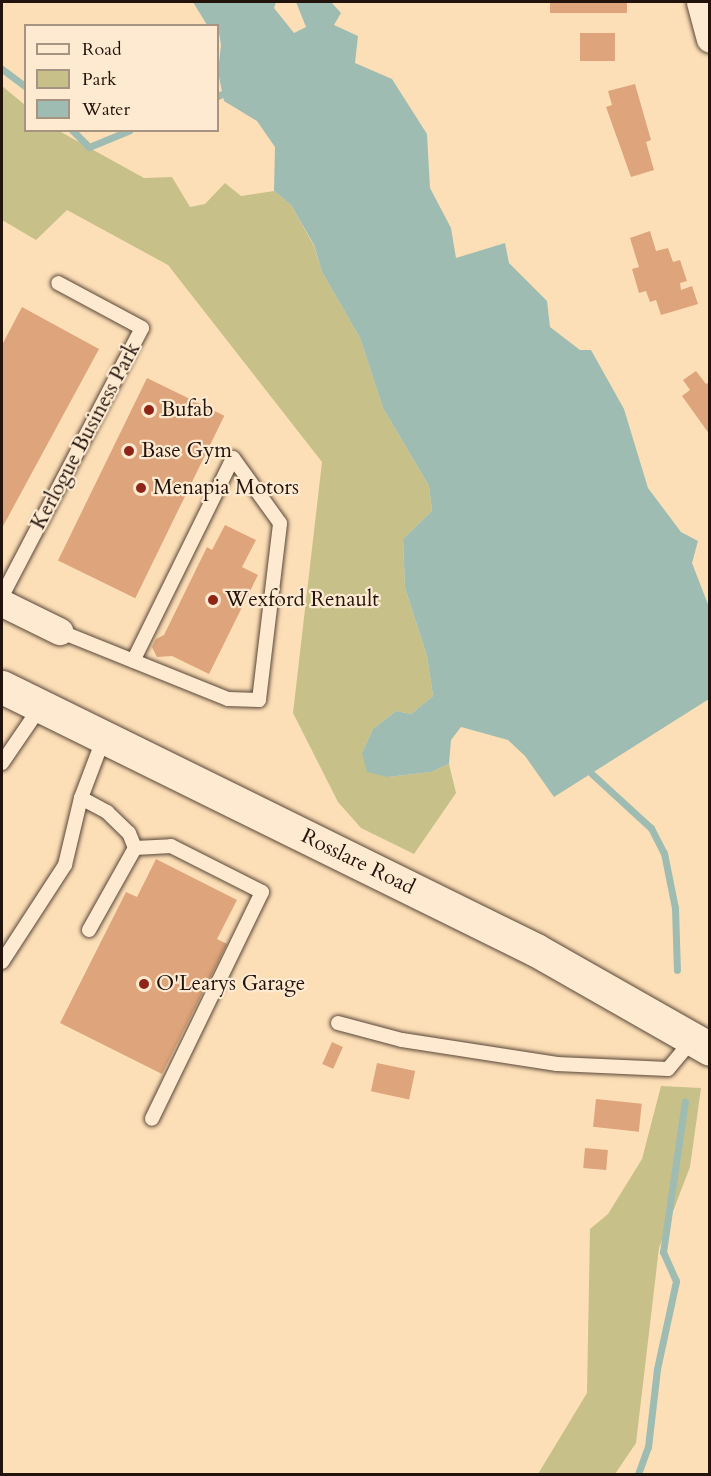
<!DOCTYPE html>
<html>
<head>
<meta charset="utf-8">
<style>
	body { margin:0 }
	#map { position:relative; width:711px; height:1476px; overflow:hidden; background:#fddfb7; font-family:Cardo,serif }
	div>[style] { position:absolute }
	.green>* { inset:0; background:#c7c089 }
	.water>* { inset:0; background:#9fbcb2 }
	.stream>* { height:7px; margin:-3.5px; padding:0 3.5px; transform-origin:3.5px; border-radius:3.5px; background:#9fbcb2 }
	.building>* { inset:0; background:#dea47b; transform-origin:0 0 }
	.roads { filter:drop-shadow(0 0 2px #594638) drop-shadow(0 0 2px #594638) }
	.lane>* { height:14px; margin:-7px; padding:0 7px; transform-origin:7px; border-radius:7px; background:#feead0 }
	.street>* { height:27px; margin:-13.5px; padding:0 13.5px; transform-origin:13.5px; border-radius:13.5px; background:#feead0 }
	.secondary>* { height:33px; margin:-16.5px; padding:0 16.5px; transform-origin:16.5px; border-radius:16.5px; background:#feead0 }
	.dots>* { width:16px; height:16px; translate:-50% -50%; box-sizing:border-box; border:3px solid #feead0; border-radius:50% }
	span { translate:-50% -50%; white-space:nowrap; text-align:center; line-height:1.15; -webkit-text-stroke:4.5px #feead0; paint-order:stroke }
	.poi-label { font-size:21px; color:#22130d }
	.left { translate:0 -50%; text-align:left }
	.street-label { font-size:21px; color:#22130d }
	.frame { position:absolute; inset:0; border:3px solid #22130d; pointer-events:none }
	.legend { position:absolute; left:24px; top:24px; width:195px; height:108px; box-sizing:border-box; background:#feead0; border:2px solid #a69482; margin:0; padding:8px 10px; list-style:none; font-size:18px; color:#22130d }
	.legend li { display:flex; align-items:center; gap:12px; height:30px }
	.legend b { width:30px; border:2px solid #a69482 }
</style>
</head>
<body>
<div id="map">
	<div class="green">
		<i style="clip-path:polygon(2px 86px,25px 105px,26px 130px,59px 131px,144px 178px,172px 177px,190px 207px,205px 204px,225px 183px,241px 196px,274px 191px,291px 205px,314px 246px,322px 272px,360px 338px,383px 408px,429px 486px,432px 511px,403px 539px,405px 588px,427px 656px,433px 696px,411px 714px,396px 711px,373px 729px,362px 753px,388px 777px,431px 772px,449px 764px,456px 793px,414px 854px,361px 828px,338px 802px,293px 713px,322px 462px,168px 265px,67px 210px,36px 240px,2px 220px)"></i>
		<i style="clip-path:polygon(661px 1086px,701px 1088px,690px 1167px,659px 1248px,636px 1443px,615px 1474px,538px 1474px,587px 1393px,590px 1229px,608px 1214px,642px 1159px)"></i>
	</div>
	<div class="water">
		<i style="clip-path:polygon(193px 2px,276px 2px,274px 8px,294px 33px,306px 27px,296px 2px,331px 2px,341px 13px,334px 25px,358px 36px,355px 63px,392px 79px,427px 134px,430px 188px,451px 228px,456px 258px,505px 243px,509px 263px,547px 301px,550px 327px,580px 350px,591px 350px,624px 409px,648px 488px,681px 532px,698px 541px,692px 563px,709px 607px,709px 699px,554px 797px,525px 756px,508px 740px,461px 727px,451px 740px,449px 764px,431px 772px,388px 777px,367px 772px,362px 753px,373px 729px,396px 711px,411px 714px,433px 696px,427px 656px,405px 588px,403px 539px,432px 511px,429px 486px,383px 408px,360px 338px,322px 272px,314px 245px,291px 205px,274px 191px,275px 147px,257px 121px,224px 101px,218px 72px,221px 45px,218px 26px,207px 25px)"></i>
	</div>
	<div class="stream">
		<i style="left:2px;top:69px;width:30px;rotate:37deg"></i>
		<i style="left:218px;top:96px;width:4px;rotate:-27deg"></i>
		<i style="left:72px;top:130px;width:24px;rotate:45deg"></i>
		<i style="left:89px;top:147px;width:44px;rotate:-22.5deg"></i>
		<i style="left:592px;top:774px;width:80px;rotate:42.5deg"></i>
		<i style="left:651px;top:828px;width:28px;rotate:63deg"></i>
		<i style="left:664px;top:853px;width:56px;rotate:78.7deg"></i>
		<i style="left:675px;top:908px;width:62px;rotate:88.2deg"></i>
		<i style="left:638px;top:1474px;width:29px;rotate:-70deg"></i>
		<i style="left:648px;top:1447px;width:79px;rotate:-83.4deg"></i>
		<i style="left:657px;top:1369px;width:90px;rotate:-77.8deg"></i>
		<i style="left:676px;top:1281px;width:32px;rotate:-114deg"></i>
		<i style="left:663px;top:1252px;width:152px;rotate:-81.7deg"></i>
	</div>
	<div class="building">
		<i style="left:550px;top:2px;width:77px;height:11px"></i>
		<i style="left:580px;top:33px;width:35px;height:28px"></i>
		<i style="clip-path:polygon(635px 84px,651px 140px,646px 142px,654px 170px,631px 177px,606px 107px,612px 105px,608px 91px)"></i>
		<i style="clip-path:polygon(650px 231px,656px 251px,668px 248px,673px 262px,680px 260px,687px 281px,680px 283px,681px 290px,692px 286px,698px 304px,661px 315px,656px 300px,650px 302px,646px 291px,639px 293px,632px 269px,639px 267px,630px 238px)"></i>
		<i style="clip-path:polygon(22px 307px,99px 349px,2px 528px,2px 345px)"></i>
		<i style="clip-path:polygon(696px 371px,706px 384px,710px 382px,710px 435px,682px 396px,690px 390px,683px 380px)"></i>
		<i style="left:147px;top:378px;width:86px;height:203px;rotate:26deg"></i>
		<i style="clip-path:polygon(225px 525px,256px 540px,242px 567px,258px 575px,209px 674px,172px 656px,157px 657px,152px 647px,156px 639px,164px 635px,207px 547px,212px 550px)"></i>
		<i style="clip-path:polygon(156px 859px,237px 900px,217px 939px,227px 944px,162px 1074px,60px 1023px,126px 892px,137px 897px)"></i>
		<i style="left:332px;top:1042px;width:12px;height:24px;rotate:24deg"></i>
		<i style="left:377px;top:1063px;width:39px;height:29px;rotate:12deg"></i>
		<i style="left:596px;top:1099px;width:46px;height:28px;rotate:6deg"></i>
		<i style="left:585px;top:1148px;width:23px;height:20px;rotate:5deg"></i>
	</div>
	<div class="roads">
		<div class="lane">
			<i style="left:2px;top:596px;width:302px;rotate:-62.4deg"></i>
			<i style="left:142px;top:328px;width:95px;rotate:-151.8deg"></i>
			<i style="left:59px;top:631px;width:182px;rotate:21.9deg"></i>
			<i style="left:228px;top:699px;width:31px;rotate:2deg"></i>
			<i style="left:259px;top:700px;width:178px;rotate:-83.2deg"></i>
			<i style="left:280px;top:523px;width:80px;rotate:-125.9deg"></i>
			<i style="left:233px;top:458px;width:226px;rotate:116.2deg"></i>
			<i style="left:2px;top:763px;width:69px;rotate:-55.6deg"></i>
			<i style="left:81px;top:798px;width:30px;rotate:28deg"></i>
			<i style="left:107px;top:812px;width:30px;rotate:44deg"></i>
			<i style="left:129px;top:833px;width:16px;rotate:68deg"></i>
			<i style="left:135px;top:848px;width:36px;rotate:-3deg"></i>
			<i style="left:171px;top:846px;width:102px;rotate:26.8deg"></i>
			<i style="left:262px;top:892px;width:252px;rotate:115.9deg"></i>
			<i style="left:89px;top:930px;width:94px;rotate:-60.7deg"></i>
			<i style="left:2px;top:962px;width:116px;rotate:-57deg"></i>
			<i style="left:65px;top:865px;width:69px;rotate:-76.6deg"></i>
			<i style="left:81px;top:798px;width:65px;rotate:-69.3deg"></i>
			<i style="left:338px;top:1023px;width:66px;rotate:14.9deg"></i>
			<i style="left:402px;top:1040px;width:157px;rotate:8.8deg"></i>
			<i style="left:557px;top:1064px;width:111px;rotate:2.6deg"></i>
			<i style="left:668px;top:1069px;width:39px;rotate:-50deg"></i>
		</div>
		<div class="street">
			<i style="left:700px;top:2px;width:38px;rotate:75deg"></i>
			<i style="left:2px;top:603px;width:64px;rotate:26.2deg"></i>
		</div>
		<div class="secondary">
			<i style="left:2px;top:687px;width:595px;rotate:26.22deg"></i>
			<i style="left:536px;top:950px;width:200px;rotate:29.6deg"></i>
		</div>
	</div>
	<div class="dots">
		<i style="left:149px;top:410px;background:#8f2418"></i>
		<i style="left:129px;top:451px;background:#8f2418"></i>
		<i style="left:141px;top:488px;background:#8f2418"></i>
		<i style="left:213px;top:600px;background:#8f2418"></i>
		<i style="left:144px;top:984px;background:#8f2418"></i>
	</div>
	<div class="poi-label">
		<span class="left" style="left:161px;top:410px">Bufab</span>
		<span class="left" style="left:141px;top:451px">Base Gym</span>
		<span class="left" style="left:153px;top:488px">Menapia Motors</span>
		<span class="left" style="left:225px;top:600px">Wexford Renault</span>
		<span class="left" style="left:156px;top:984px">O'Learys Garage</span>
	</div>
	<div class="street-label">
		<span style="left:86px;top:436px;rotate:-62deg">Kerlogue Business Park</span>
		<span style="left:358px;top:862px;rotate:26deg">Rosslare Road</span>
	</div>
	<div class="frame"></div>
	<ul class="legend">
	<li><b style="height:8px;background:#feead0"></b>Road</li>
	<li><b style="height:16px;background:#c7c089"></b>Park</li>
	<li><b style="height:16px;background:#9fbcb2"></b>Water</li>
	</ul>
</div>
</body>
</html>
